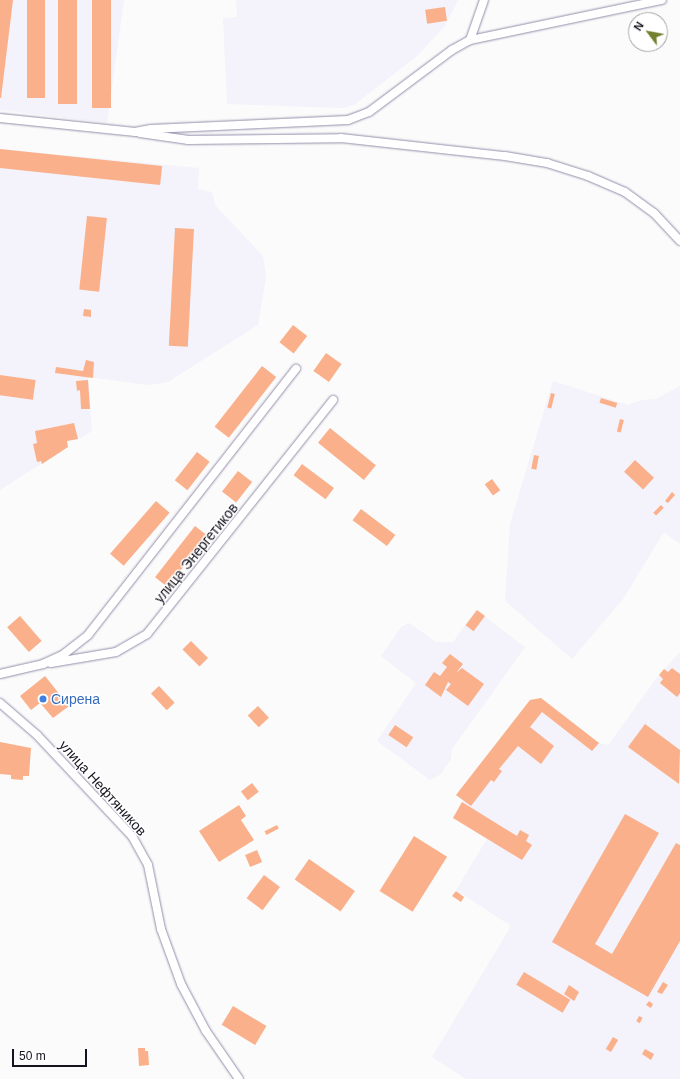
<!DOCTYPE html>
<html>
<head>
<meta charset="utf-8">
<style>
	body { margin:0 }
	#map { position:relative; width:680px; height:1079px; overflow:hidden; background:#fbfbfb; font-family:Helvetica,sans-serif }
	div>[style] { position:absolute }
	.built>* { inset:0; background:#f4f2fa }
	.building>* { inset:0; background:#fab08a; transform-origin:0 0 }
	.roads { filter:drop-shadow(0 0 1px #948dab) drop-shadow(0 0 1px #948dab) }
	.street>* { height:8px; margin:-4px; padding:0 4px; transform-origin:4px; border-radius:4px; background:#fff }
	.dots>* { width:11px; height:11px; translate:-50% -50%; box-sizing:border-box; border:2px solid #fff; border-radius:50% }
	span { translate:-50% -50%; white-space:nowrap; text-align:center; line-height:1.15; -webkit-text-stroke:3px #fff; paint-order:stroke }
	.street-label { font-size:14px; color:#16131e }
	.shop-label { font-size:14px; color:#366cbe }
	.left { translate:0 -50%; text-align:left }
	.north { position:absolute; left:628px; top:12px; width:40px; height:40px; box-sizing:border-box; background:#fff; border:1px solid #a2a1a5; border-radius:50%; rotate:302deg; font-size:11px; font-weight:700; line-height:16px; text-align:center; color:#16131e }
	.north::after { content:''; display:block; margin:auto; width:14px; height:18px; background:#73802e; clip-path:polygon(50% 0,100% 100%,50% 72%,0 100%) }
	.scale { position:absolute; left:12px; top:1049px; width:75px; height:18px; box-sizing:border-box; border:2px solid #16131e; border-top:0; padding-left:5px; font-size:12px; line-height:14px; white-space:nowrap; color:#16131e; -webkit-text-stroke:3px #fff; paint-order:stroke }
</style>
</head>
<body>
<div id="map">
	<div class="built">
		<i style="clip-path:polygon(0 0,124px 0,107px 123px,0 110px)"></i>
		<i style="clip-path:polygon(236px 0,458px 0,445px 26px,417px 56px,354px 105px,342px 108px,227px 104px,223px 18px,237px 17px)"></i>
		<i style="clip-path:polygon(0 149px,199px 168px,198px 189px,212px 192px,215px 205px,263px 256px,266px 277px,258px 325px,168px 382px,148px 385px,88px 377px,92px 431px,81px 438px,67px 441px,68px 447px,0 490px)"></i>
		<i style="clip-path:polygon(553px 381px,628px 405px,641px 400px,656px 399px,680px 386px,680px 544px,664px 532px,623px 599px,572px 659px,505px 601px,510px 524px)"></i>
		<i style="clip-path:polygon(476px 610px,525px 647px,452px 749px,451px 759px,441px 774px,430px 780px,377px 741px,416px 683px,381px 656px,401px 627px,409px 623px,436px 642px,453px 642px)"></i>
		<i style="clip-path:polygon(680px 652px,680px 1079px,466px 1079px,432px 1057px,511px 926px,456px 890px,487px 839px,453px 818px,463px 801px,456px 795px,530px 700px,541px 698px,599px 743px,608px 745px,659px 675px)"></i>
	</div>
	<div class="building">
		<i style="clip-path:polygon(0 0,13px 0,1px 98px,0 98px)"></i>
		<i style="left:27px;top:0;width:18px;height:98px"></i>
		<i style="left:58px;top:0;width:19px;height:104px"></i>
		<i style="left:92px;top:0;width:19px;height:108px"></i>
		<i style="left:445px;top:7px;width:14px;height:20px;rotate:82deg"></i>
		<i style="left:0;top:149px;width:163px;height:19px;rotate:6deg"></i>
		<i style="left:87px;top:216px;width:20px;height:74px;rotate:6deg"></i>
		<i style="left:175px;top:228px;width:19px;height:118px;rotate:3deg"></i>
		<i style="clip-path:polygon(84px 309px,91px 310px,91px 317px,83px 316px)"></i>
		<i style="left:293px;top:325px;width:18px;height:22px;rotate:38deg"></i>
		<i style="left:326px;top:353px;width:19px;height:22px;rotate:35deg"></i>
		<i style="clip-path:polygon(86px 360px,94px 362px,93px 378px,55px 373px,56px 367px,83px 371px)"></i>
		<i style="left:262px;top:366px;width:18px;height:77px;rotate:38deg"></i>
		<i style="left:0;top:375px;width:36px;height:20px;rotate:8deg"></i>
		<i style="clip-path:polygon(88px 380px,90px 409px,81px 409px,80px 390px,77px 391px,76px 381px)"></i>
		<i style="left:551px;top:393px;width:4px;height:15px;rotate:14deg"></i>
		<i style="left:601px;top:398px;width:17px;height:5px;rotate:17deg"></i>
		<i style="left:620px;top:419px;width:4px;height:13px;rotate:14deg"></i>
		<i style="clip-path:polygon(74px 423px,78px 439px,67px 441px,68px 447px,42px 464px,41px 461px,37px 462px,33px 444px,37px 443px,35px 431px)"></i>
		<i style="left:330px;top:428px;width:59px;height:19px;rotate:39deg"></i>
		<i style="left:197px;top:452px;width:16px;height:36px;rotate:38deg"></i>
		<i style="left:534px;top:455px;width:5px;height:14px;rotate:11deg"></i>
		<i style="left:635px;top:460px;width:26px;height:16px;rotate:43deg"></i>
		<i style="left:302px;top:464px;width:40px;height:14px;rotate:37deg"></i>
		<i style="left:238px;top:471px;width:18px;height:26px;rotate:38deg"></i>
		<i style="left:492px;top:479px;width:14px;height:9px;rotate:54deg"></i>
		<i style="clip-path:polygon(672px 492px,675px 495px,668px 503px,665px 501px)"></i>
		<i style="left:156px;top:501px;width:18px;height:70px;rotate:41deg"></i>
		<i style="left:661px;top:505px;width:4px;height:11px;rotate:45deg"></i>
		<i style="left:361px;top:509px;width:43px;height:14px;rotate:37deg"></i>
		<i style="left:195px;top:526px;width:16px;height:65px;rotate:38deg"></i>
		<i style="left:477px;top:610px;width:10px;height:19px;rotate:37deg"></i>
		<i style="left:20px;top:616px;width:33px;height:17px;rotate:49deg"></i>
		<i style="left:191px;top:641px;width:24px;height:12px;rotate:45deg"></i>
		<i style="clip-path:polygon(450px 654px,463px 664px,456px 673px,462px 668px,484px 684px,468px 706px,446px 690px,451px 684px,448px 682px,441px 697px,425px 685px,434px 672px,440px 676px,447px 667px,442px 663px)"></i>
		<i style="clip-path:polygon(672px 668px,680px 674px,680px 693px,677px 697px,660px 683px,663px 679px,659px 675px,664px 669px,668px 672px)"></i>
		<i style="clip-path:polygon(45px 676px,69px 706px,53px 718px,40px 703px,31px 710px,20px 696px)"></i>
		<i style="left:159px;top:686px;width:23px;height:11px;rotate:47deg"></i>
		<i style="clip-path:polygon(541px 698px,599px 743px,592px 751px,542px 712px,530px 727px,554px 746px,541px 764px,518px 746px,499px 769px,502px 771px,494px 782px,491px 780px,471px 806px,456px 795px,530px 700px)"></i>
		<i style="left:258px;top:706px;width:16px;height:14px;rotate:47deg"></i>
		<i style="clip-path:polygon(645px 724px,680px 750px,679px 784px,628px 747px)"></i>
		<i style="left:395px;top:725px;width:22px;height:12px;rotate:34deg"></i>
		<i style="clip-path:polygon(0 742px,31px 748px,29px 776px,23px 776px,23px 780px,11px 779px,11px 775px,0 774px)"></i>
		<i style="left:252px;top:783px;width:11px;height:14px;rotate:52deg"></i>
		<i style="clip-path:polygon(462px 802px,517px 836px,520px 830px,529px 835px,526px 841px,532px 845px,522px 860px,453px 818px)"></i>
		<i style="clip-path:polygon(239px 805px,246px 816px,241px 820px,254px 840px,219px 862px,199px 831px)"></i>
		<i style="clip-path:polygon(625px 814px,659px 833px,595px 944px,612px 954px,676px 843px,680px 845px,680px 941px,648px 997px,552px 942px)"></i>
		<i style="left:277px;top:825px;width:4px;height:14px;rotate:63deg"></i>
		<i style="left:414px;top:836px;width:39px;height:65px;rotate:32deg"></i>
		<i style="left:257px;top:850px;width:13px;height:13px;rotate:67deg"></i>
		<i style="left:309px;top:859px;width:56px;height:25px;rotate:35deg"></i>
		<i style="left:264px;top:875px;width:20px;height:29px;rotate:37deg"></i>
		<i style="clip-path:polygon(456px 891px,464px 897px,461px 902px,452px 896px)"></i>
		<i style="left:524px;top:972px;width:54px;height:15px;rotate:31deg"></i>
		<i style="clip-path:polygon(663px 982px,668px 985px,662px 994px,657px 992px)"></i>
		<i style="clip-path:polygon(569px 985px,579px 992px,574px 1001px,564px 994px)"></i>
		<i style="clip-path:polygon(649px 1001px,653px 1004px,651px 1008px,646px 1005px)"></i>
		<i style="left:233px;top:1006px;width:39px;height:22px;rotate:31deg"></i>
		<i style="left:639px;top:1016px;width:4px;height:6px;rotate:27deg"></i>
		<i style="left:613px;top:1037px;width:6px;height:14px;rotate:31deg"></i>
		<i style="clip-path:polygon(138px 1048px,145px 1048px,145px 1051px,148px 1051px,149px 1065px,139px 1066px)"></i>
		<i style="clip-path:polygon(645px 1049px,654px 1054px,651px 1060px,642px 1054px)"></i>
	</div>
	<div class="roads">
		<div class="street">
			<i style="left:470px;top:40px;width:42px;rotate:-70.7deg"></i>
			<i style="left:0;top:118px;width:136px;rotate:5.9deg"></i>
			<i style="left:135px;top:132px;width:16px;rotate:-11deg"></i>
			<i style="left:151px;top:129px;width:197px;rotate:-2.6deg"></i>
			<i style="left:348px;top:120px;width:22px;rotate:-21deg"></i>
			<i style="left:369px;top:112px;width:104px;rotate:-36.8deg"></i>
			<i style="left:452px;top:50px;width:21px;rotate:-29deg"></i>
			<i style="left:470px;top:40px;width:196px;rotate:-11.8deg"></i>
			<i style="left:140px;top:133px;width:49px;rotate:8.3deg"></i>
			<i style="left:188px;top:140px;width:153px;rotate:-0.7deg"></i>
			<i style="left:341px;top:138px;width:165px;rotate:6.3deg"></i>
			<i style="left:505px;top:156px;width:43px;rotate:9.5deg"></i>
			<i style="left:547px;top:163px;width:43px;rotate:17.6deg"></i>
			<i style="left:588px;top:176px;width:40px;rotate:23.4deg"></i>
			<i style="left:625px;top:192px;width:36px;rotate:36deg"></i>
			<i style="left:654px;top:213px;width:38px;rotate:47deg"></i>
			<i style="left:51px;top:663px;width:66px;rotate:-9.6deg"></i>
			<i style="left:116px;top:652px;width:36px;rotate:-30deg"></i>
			<i style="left:147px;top:634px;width:299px;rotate:-51.5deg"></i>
			<i style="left:0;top:674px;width:44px;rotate:-13.1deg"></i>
			<i style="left:43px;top:664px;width:23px;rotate:-25deg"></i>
			<i style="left:64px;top:654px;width:31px;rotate:-38deg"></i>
			<i style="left:88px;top:635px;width:338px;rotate:-52deg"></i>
			<i style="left:0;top:703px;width:49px;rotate:40.9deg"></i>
			<i style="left:37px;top:735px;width:139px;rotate:46.8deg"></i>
			<i style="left:132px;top:836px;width:33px;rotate:61deg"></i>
			<i style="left:148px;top:865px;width:65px;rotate:78.5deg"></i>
			<i style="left:161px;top:929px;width:59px;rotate:70deg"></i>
			<i style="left:181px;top:984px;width:53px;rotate:62deg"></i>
			<i style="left:206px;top:1031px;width:58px;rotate:55.5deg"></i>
		</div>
	</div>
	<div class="dots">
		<i style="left:43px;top:699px;background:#3f7fe0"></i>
	</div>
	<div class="street-label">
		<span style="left:196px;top:553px;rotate:-51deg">улица Энергетиков</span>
		<span style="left:103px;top:788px;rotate:48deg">улица Нефтяников</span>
	</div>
	<div class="shop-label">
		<span class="left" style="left:51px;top:699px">Сирена</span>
	</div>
	<div class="north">N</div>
	<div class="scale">50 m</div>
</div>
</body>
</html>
